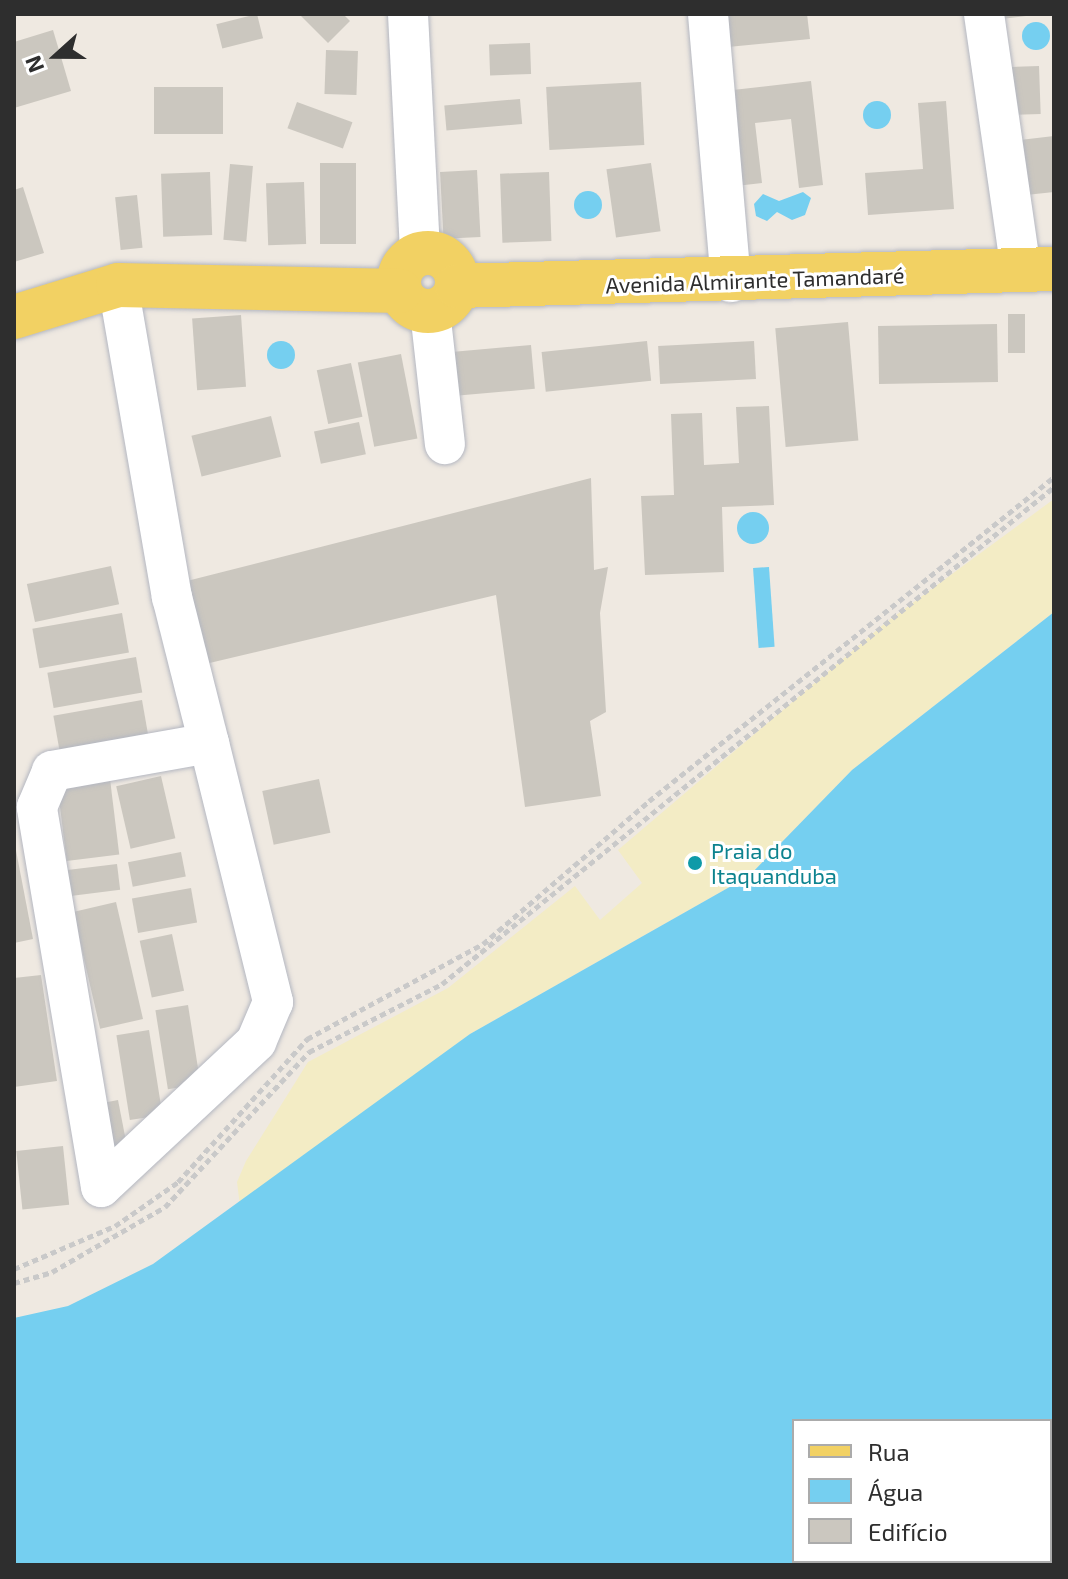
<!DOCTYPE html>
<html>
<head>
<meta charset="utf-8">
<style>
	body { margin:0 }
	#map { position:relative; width:1068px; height:1579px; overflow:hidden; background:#efe9e1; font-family:"Exo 2",sans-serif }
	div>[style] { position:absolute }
	.sand>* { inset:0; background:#f3ecc5 }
	.water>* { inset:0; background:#75cff0; transform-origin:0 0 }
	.round { border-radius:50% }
	.building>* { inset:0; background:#cbc7bf; transform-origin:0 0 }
	.path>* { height:5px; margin-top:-2.5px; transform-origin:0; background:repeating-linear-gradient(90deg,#c9c9c9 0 6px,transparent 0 10px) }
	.roads { filter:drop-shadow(0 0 2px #b4b7c1) drop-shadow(0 0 2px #b4b7c1) }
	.minor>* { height:40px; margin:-20px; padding:0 20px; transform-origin:20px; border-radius:20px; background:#fff }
	.major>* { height:44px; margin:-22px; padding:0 22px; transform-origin:22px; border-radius:22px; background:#f2d163 }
	.major>.ring { margin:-22px; padding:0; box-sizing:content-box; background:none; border:44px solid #f2d163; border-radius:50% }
	.dots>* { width:22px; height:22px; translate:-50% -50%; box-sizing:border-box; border:4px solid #fff; border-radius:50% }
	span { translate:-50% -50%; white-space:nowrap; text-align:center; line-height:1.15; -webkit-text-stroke:6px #fff; paint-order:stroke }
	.street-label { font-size:22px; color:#2e2e2e }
	.culture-label { font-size:22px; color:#0d838f }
	.left { translate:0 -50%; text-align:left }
	.frame { position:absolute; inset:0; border:16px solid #2e2e2e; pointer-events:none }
	.legend { position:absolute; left:792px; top:1419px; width:260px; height:144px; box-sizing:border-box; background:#fff; border:2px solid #ababab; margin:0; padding:10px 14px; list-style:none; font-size:24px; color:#2e2e2e }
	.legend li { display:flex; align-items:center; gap:16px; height:40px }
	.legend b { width:40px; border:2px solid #ababab }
	.north { position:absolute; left:16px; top:16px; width:80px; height:80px; -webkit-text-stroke:6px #fff; paint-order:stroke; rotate:249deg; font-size:22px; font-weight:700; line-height:32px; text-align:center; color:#2e2e2e }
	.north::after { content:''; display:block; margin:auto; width:28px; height:36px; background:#2e2e2e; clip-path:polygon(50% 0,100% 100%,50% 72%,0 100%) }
</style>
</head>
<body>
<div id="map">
	<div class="sand">
		<i style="clip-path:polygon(1054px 499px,1054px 612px,852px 770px,749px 876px,470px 1034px,240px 1206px,237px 1182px,246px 1161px,308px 1062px,448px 988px,575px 886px,600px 920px,642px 883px,618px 850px,884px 624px)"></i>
	</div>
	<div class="water">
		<i class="round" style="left:1022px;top:22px;width:28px;height:28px"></i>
		<i class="round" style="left:863px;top:101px;width:28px;height:28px"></i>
		<i class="round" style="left:574px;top:191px;width:28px;height:28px"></i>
		<i style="clip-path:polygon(803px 192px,811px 198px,805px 215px,792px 220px,777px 212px,767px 221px,756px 216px,754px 204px,763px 194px,779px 201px)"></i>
		<i class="round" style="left:267px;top:341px;width:28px;height:28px"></i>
		<i class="round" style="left:737px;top:512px;width:32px;height:32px"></i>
		<i style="left:769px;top:567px;width:80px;height:16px;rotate:86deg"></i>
		<i style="clip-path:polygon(evenodd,1054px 612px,1054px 1565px,14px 1565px,14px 1318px,68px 1306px,153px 1264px,470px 1034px,749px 876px,852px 770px,1054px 612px,1050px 1421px,1050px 1561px,794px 1561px,794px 1421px,1050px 1421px)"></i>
	</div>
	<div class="building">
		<i style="left:257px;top:14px;width:25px;height:42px;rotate:76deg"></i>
		<i style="clip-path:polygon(299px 14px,343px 14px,350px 21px,328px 43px)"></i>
		<i style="clip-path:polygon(725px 14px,807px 14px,810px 39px,728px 47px)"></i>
		<i style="clip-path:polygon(1001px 14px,1025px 14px,1026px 16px,1001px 19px)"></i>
		<i style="clip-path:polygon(53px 30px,71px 91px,14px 108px,14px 42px)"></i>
		<i style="left:530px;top:43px;width:31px;height:41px;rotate:88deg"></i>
		<i style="left:326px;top:50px;width:32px;height:44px;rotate:2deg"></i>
		<i style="left:1039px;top:66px;width:48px;height:27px;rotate:88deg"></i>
		<i style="clip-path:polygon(811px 81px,823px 185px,799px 188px,791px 119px,755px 123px,762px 183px,736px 186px,724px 91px)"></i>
		<i style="left:641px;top:82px;width:63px;height:95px;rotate:87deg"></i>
		<i style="left:223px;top:87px;width:47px;height:69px;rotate:90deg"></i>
		<i style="left:520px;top:99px;width:25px;height:76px;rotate:85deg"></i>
		<i style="clip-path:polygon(946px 101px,954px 209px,868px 215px,865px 173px,923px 169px,918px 103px)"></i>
		<i style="left:297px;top:102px;width:59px;height:28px;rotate:20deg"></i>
		<i style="clip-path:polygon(1054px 136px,1054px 192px,1026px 195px,1020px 140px)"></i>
		<i style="left:320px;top:163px;width:36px;height:81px"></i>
		<i style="left:651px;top:163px;width:69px;height:45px;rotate:82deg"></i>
		<i style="left:230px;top:164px;width:23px;height:76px;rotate:5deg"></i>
		<i style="left:477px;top:170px;width:67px;height:37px;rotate:87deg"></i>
		<i style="left:210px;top:172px;width:63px;height:49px;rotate:88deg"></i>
		<i style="left:549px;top:172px;width:69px;height:49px;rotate:88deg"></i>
		<i style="left:304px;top:182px;width:62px;height:38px;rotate:88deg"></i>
		<i style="clip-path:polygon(23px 187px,44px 253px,14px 262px,14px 190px)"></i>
		<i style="left:137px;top:195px;width:53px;height:22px;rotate:84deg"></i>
		<i style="left:1008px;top:314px;width:17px;height:39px"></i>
		<i style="left:241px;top:315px;width:72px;height:49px;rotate:86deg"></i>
		<i style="left:848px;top:322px;width:119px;height:73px;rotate:85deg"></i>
		<i style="left:997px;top:324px;width:58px;height:119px;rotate:89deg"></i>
		<i style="left:647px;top:341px;width:40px;height:106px;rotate:84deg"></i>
		<i style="left:754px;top:341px;width:38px;height:96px;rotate:87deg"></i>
		<i style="left:531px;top:345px;width:44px;height:88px;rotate:85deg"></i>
		<i style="left:401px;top:354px;width:86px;height:44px;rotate:79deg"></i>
		<i style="left:351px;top:363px;width:55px;height:35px;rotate:78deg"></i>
		<i style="clip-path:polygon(769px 406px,774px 505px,722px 507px,724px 572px,645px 575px,641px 496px,674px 495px,671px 414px,702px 413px,704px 465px,739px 463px,736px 407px)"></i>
		<i style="left:271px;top:416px;width:42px;height:82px;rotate:76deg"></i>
		<i style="left:359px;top:422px;width:33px;height:46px;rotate:78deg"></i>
		<i style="clip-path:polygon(591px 478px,594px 570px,608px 567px,600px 613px,606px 712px,590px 721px,601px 796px,525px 807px,496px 595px,201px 665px,179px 583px)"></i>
		<i style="left:111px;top:566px;width:39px;height:86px;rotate:78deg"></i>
		<i style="left:122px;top:613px;width:40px;height:91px;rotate:80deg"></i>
		<i style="left:136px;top:657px;width:36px;height:90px;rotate:80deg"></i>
		<i style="left:142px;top:700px;width:40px;height:90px;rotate:80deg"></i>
		<i style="left:161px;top:776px;width:64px;height:46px;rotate:77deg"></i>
		<i style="left:110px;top:779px;width:76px;height:53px;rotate:83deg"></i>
		<i style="left:319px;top:779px;width:55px;height:58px;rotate:78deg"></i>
		<i style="clip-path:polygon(14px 840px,33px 939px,14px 943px)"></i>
		<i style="left:181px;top:852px;width:25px;height:54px;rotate:79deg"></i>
		<i style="left:117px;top:864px;width:26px;height:52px;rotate:83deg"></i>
		<i style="left:191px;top:888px;width:35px;height:60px;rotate:80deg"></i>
		<i style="left:116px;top:902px;width:120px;height:44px;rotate:77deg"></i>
		<i style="left:172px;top:934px;width:58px;height:33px;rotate:78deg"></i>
		<i style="clip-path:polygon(41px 975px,57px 1081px,14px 1087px,14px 978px)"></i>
		<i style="left:188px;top:1005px;width:80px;height:33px;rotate:81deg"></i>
		<i style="left:149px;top:1030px;width:86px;height:33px;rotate:81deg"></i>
		<i style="left:118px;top:1100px;width:56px;height:27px;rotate:79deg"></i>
		<i style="left:63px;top:1146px;width:59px;height:47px;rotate:84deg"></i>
	</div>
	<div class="path">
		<i style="left:14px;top:1269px;width:110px;rotate:-23.1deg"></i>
		<i style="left:115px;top:1226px;width:77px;rotate:-34.9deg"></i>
		<i style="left:178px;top:1182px;width:193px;rotate:-47.9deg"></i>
		<i style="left:307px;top:1039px;width:200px;rotate:-28.4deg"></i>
		<i style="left:483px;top:944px;width:219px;rotate:-40.7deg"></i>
		<i style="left:649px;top:801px;width:519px;rotate:-38.66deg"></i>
		<i style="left:14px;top:1283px;width:40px;rotate:-16deg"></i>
		<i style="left:52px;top:1272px;width:130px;rotate:-29.9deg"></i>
		<i style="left:165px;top:1207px;width:212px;rotate:-47.1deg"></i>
		<i style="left:309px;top:1052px;width:149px;rotate:-27.1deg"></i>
		<i style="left:442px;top:984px;width:788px;rotate:-39.08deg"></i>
	</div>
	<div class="roads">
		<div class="minor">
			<i style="left:408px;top:14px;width:239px;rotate:87.1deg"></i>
			<i style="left:708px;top:14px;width:269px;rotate:85.1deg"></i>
			<i style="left:984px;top:14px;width:260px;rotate:81.8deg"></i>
			<i style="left:118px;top:285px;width:317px;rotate:80.2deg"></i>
			<i style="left:172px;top:597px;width:151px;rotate:75.8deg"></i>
			<i style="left:209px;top:743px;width:267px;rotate:76.1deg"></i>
			<i style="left:273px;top:1002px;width:43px;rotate:113deg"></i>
			<i style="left:256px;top:1042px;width:212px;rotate:136.9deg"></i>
			<i style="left:101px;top:1187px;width:385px;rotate:-99.6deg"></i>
			<i style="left:37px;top:807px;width:39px;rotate:-67deg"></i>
			<i style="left:52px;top:771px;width:159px;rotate:-10.1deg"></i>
			<i style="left:430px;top:311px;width:134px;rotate:83.6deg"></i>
		</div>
		<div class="major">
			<i class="ring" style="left:399px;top:253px;width:14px;height:14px"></i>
			<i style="left:457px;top:286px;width:597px;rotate:-1.63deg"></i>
			<i style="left:14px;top:317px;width:109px;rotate:-17.1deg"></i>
			<i style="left:118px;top:285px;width:282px;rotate:1.2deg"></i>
		</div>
	</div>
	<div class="dots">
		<i style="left:695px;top:863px;background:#0f9aa8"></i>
	</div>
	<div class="street-label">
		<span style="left:755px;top:280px;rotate:-2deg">Avenida Almirante Tamandaré</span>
	</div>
	<div class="culture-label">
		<span class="left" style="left:711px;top:863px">Praia do<br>Itaquanduba</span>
	</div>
	<div class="frame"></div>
	<ul class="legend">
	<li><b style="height:10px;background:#f2d163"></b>Rua</li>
	<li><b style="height:22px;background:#75cff0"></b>Água</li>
	<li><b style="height:22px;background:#cbc7bf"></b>Edifício</li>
	</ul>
	<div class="north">N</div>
</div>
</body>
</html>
